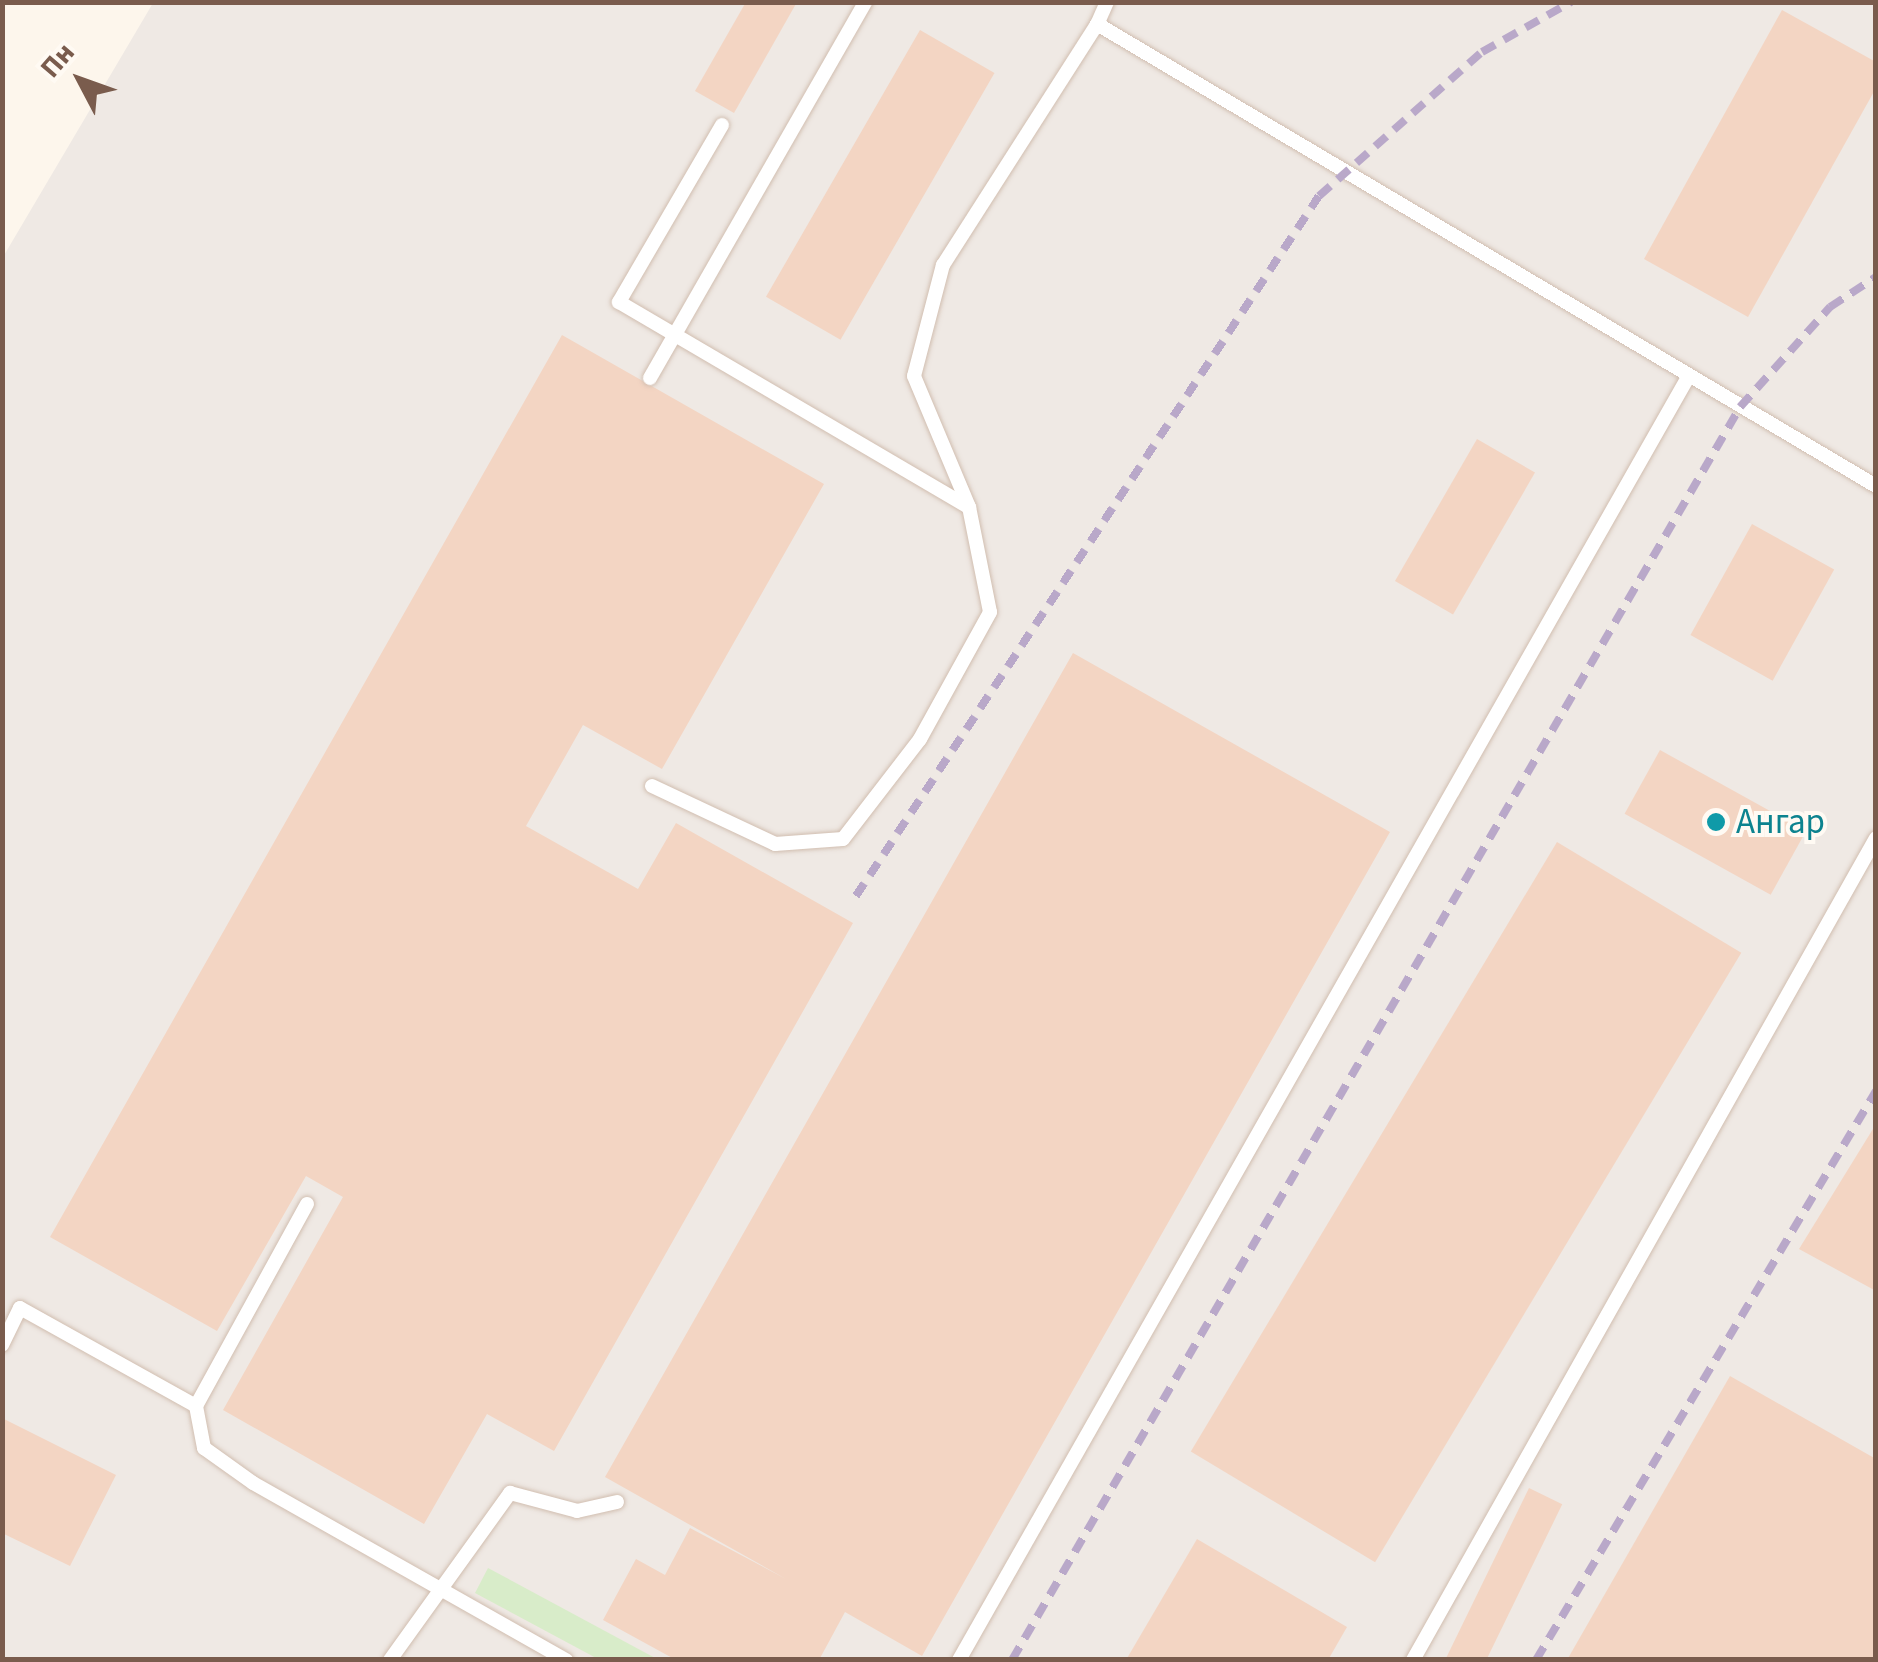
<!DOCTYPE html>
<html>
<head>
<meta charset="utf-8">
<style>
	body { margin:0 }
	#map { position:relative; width:1878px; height:1662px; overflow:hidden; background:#fdf6ec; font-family:"Source Sans 3",sans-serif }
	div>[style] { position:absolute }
	.industrial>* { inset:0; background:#efe9e4 }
	.green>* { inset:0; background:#d8ecc9 }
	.building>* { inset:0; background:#f3d5c3; transform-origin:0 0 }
	.roads { filter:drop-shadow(0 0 2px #d1beb0) drop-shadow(0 0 2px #d1beb0) }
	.service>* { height:14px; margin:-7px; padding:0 7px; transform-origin:7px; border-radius:7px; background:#fff }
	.rail>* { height:8px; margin-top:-4px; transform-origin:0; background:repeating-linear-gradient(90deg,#b9a8c9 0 15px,transparent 0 25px) }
	.dots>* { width:28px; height:28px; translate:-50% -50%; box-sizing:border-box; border:5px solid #fffaf3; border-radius:50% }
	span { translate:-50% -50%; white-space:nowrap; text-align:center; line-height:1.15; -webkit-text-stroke:8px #fffaf3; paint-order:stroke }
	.culture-label { font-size:35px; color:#0d838f }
	.left { translate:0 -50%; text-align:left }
	.frame { position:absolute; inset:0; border:5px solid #7a5c4d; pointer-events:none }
	.north { position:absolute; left:30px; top:30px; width:100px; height:100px; -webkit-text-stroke:8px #fffaf3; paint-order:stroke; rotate:311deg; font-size:28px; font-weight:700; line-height:40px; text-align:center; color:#7a5c4d }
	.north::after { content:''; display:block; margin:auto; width:35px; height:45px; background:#7a5c4d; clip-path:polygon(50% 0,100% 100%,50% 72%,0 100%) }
</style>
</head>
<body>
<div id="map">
	<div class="industrial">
		<i style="clip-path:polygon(153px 3px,1875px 3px,1875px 1659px,3px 1660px,3px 257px)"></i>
	</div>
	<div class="green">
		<i style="clip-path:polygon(488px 1568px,657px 1659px,598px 1659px,475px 1593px)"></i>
	</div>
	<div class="building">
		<i style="clip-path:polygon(746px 2px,797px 2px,734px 113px,695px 91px)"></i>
		<i style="clip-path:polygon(1782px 10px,1876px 62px,1876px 88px,1748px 317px,1644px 259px)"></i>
		<i style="left:920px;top:30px;width:86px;height:308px;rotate:30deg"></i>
		<i style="clip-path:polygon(562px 335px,824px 484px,662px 769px,583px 725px,526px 826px,638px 889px,676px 823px,853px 923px,554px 1451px,487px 1414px,424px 1524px,223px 1410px,343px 1197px,306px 1176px,217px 1331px,50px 1237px)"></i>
		<i style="left:1477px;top:439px;width:67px;height:164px;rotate:30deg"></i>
		<i style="left:1752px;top:524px;width:94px;height:127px;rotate:29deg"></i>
		<i style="clip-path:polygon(1073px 653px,1390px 832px,922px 1656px,845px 1612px,819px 1660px,676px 1660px,603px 1620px,636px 1559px,665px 1575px,690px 1528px,786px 1579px,605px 1477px)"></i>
		<i style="left:1660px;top:750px;width:167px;height:73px;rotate:29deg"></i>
		<i style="left:1557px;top:842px;width:215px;height:711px;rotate:31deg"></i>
		<i style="clip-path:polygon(1876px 1124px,1876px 1291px,1799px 1249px)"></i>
		<i style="clip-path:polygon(1730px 1376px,1876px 1459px,1876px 1660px,1567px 1660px)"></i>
		<i style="clip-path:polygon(2px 1418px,116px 1475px,70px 1566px,2px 1533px)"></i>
		<i style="left:1529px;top:1488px;width:37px;height:197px;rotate:26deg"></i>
		<i style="clip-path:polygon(1197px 1539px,1347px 1627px,1328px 1660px,1126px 1660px)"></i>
	</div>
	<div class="roads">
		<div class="service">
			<i style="left:1107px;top:2px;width:24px;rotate:114deg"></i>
			<i style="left:1097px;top:24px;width:906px;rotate:30.67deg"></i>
			<i style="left:722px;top:125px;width:205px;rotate:120.2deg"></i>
			<i style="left:619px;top:302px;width:406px;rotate:30.4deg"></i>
			<i style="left:650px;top:378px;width:433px;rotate:-60.2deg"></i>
			<i style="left:652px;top:786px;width:136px;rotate:25.2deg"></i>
			<i style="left:775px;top:844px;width:68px;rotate:-4.2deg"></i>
			<i style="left:843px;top:839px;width:126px;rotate:-52.4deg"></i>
			<i style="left:920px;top:739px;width:145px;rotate:-61.1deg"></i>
			<i style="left:990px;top:612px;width:107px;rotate:-101.3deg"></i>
			<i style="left:969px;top:507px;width:142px;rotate:-112.8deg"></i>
			<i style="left:914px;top:376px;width:115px;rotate:-75.4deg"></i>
			<i style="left:943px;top:265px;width:286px;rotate:-57.4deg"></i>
			<i style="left:307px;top:1204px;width:230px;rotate:118.8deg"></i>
			<i style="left:196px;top:1406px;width:43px;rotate:79.2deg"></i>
			<i style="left:204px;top:1448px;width:60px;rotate:35.5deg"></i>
			<i style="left:253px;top:1483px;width:360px;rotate:29.5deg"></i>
			<i style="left:2px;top:1345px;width:41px;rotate:-64.1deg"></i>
			<i style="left:20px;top:1308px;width:201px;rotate:29.1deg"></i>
			<i style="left:390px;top:1660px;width:206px;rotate:-54.3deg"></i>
			<i style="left:510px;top:1493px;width:69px;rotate:15deg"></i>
			<i style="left:577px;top:1511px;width:41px;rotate:-12.7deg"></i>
			<i style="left:959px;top:1660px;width:1476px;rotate:-60.39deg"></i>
			<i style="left:1413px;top:1660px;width:943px;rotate:-60.61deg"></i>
		</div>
	</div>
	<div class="rail">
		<i style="left:856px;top:896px;width:839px;rotate:-56.52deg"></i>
		<i style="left:1319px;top:196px;width:217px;rotate:-41.5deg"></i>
		<i style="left:1482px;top:52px;width:102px;rotate:-29.3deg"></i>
		<i style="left:1012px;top:1660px;width:1449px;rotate:-59.84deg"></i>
		<i style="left:1740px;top:407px;width:135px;rotate:-48deg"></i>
		<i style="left:1830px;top:307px;width:55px;rotate:-33.1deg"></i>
		<i style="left:1536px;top:1660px;width:663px;rotate:-59.14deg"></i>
	</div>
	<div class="dots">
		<i style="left:1716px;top:822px;background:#0f9aa8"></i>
	</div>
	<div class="culture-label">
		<span class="left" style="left:1736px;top:822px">Ангар</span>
	</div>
	<div class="frame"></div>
	<div class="north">Пн</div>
</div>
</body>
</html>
